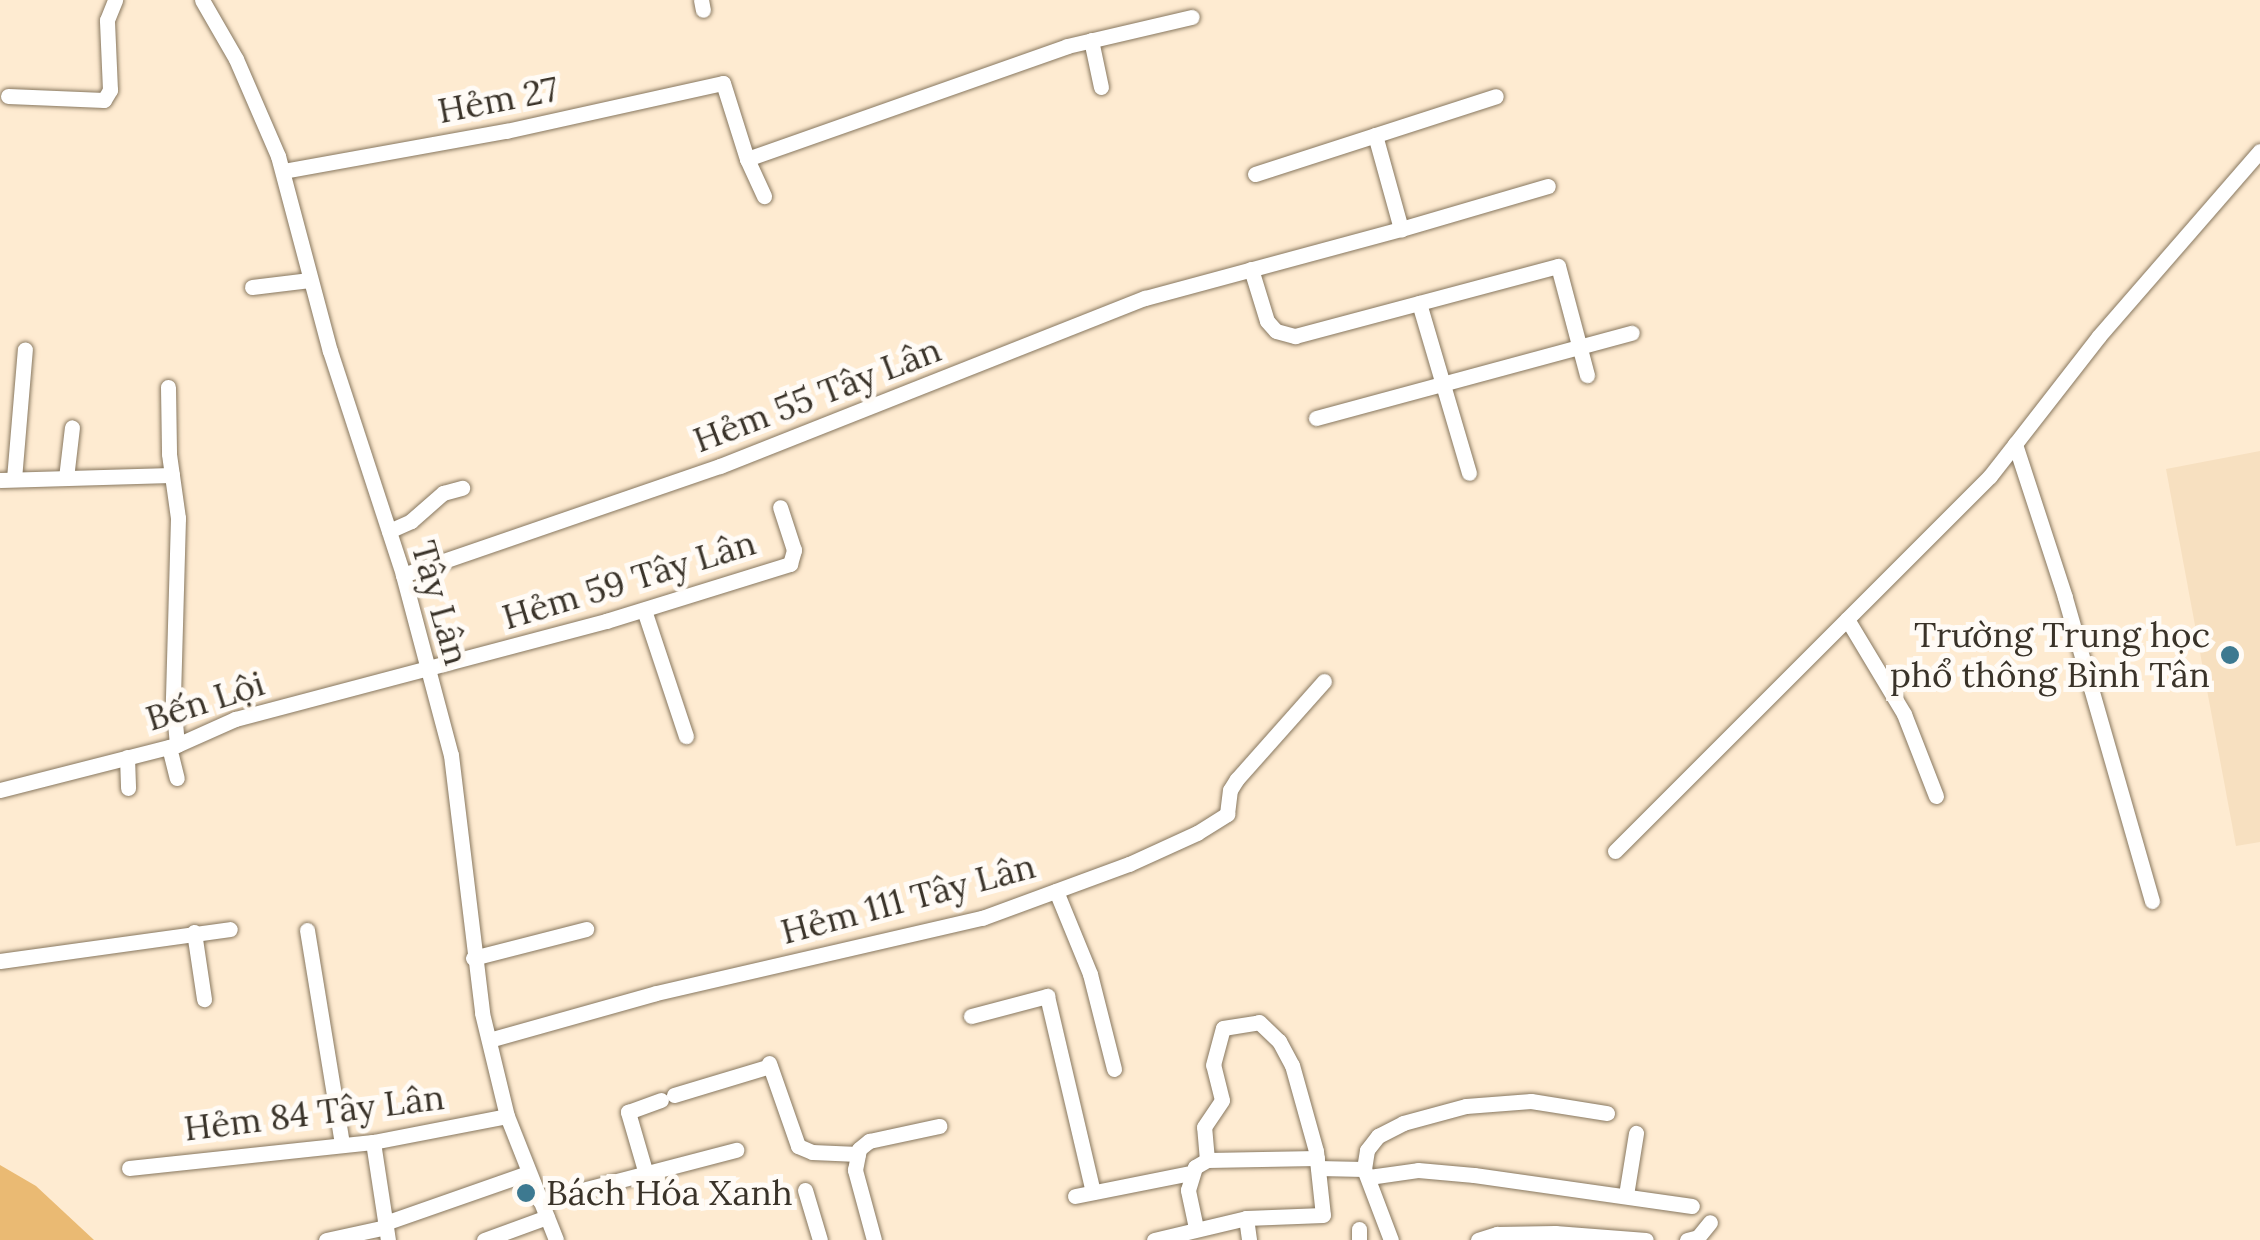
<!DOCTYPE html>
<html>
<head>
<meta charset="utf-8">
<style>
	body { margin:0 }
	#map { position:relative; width:2260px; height:1240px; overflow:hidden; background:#feebd1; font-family:Lora,serif }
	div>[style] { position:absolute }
	.built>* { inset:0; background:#f7e0c0 }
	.water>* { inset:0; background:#eaba73 }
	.roads { filter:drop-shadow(0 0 2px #87775f) drop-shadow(0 0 2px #87775f) }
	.minor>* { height:15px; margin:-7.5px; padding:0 7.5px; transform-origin:7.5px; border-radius:7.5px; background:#fff }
	.dots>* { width:28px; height:28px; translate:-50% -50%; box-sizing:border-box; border:5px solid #fffbf6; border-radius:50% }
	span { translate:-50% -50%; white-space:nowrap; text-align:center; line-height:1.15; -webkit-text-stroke:10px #fffbf6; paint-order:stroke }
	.street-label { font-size:35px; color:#3a3329 }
	.poi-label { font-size:35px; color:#3a3329 }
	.right { translate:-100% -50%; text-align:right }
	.left { translate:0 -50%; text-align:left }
</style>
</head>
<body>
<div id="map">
	<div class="built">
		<i style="clip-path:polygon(2260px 451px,2260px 842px,2236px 846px,2166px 469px)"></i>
	</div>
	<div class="water">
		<i style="clip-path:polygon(0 1165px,36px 1186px,94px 1240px,0 1240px)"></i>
	</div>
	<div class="roads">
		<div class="minor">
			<i style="left:202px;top:0;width:68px;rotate:60deg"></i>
			<i style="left:236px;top:59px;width:106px;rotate:66.6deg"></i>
			<i style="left:278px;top:156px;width:202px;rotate:75.1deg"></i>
			<i style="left:330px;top:351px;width:236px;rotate:71.9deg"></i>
			<i style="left:403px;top:575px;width:186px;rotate:75.1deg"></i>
			<i style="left:451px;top:755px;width:260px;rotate:83.1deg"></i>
			<i style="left:482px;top:1013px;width:106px;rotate:76.4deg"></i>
			<i style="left:507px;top:1116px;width:133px;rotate:68.4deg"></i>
			<i style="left:701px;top:0;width:10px;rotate:79deg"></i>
			<i style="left:1091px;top:40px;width:48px;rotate:78deg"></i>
			<i style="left:8px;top:96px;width:96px;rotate:2.4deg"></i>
			<i style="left:104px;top:100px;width:12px;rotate:-59deg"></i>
			<i style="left:110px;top:90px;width:70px;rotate:-92.5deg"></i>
			<i style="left:107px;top:20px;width:22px;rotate:-68deg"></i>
			<i style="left:1375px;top:135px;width:98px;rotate:74.5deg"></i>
			<i style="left:1401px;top:229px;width:153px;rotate:-16.3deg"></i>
			<i style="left:747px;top:159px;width:339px;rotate:-19.4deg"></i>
			<i style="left:1067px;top:46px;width:128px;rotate:-13.1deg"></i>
			<i style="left:283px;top:171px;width:227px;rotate:-10.2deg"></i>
			<i style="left:506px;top:131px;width:222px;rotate:-12.5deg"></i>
			<i style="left:723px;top:83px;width:80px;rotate:72.5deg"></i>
			<i style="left:747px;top:159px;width:41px;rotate:65.3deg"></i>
			<i style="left:1255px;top:174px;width:253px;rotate:-17.9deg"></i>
			<i style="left:1251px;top:269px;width:54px;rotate:72.9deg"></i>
			<i style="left:1267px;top:321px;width:13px;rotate:48deg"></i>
			<i style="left:1276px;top:331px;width:20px;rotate:15deg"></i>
			<i style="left:1295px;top:336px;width:272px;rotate:-14.9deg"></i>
			<i style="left:1558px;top:266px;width:113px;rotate:75.1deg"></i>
			<i style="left:252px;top:287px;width:58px;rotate:-6.9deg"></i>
			<i style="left:1419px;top:303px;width:177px;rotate:73.6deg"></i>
			<i style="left:168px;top:387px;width:67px;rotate:89.1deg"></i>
			<i style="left:169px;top:454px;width:65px;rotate:82deg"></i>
			<i style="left:178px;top:518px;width:182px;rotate:91.6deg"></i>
			<i style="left:173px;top:700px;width:45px;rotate:84.9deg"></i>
			<i style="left:1316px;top:418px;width:327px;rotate:-15.1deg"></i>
			<i style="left:66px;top:478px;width:51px;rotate:-83.3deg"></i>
			<i style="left:14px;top:479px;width:130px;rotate:-85.2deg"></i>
			<i style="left:0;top:480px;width:172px;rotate:-1.7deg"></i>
			<i style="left:389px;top:531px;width:24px;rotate:-24deg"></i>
			<i style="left:411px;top:521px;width:43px;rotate:-41.2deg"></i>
			<i style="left:443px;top:493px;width:20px;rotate:-15deg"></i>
			<i style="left:403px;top:575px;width:335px;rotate:-19deg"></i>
			<i style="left:720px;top:466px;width:457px;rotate:-21.6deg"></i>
			<i style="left:1145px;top:298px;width:265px;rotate:-15.1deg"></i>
			<i style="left:644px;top:610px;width:133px;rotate:71.6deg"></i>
			<i style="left:1847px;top:619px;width:111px;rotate:59deg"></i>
			<i style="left:1904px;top:714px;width:88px;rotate:68.7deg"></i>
			<i style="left:169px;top:747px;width:32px;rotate:76deg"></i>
			<i style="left:127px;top:757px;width:31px;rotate:88deg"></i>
			<i style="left:0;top:790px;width:183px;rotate:-14.3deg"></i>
			<i style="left:177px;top:745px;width:64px;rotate:-24.1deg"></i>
			<i style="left:235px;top:719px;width:384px;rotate:-14.8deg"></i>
			<i style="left:606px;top:621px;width:193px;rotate:-17.2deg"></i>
			<i style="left:790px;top:564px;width:15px;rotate:-74deg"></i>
			<i style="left:794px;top:550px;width:45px;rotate:-108deg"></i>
			<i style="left:1615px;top:851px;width:530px;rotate:-45deg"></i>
			<i style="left:1990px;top:476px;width:41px;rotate:-52deg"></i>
			<i style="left:1056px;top:891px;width:90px;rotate:67.7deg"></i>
			<i style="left:1090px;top:974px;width:98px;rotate:75.8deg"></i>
			<i style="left:2152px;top:901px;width:316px;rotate:-106deg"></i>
			<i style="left:2065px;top:597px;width:161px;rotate:-108.1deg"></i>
			<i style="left:2015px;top:444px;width:137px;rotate:-52.1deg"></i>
			<i style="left:2099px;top:336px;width:245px;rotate:-49deg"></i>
			<i style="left:307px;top:930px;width:217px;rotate:80.7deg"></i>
			<i style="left:194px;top:932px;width:68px;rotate:81.5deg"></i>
			<i style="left:473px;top:958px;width:117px;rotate:-14.4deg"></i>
			<i style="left:0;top:961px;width:232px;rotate:-7.9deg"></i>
			<i style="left:971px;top:1016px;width:79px;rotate:-14.7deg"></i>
			<i style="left:1047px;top:996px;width:201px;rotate:76.8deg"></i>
			<i style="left:489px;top:1040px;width:173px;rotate:-15.7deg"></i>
			<i style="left:656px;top:993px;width:335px;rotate:-13deg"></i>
			<i style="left:982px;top:918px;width:157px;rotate:-20.2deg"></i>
			<i style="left:1129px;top:864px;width:75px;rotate:-24.5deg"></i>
			<i style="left:1197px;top:833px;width:36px;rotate:-32deg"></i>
			<i style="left:1227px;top:814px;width:24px;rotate:-83deg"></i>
			<i style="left:1230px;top:790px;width:13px;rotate:-58deg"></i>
			<i style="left:1237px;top:779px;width:131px;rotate:-48.4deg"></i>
			<i style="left:769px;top:1063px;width:88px;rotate:70.7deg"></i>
			<i style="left:798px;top:1146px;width:15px;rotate:23deg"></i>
			<i style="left:812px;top:1152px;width:46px;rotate:2.5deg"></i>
			<i style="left:674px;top:1095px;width:100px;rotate:-16.8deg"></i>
			<i style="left:373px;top:1142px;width:99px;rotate:81.3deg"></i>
			<i style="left:1207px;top:1160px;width:33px;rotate:-95deg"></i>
			<i style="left:1204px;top:1127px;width:32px;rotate:-56deg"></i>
			<i style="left:1222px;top:1100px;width:36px;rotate:-104deg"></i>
			<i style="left:1213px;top:1065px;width:38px;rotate:-75deg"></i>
			<i style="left:1223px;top:1028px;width:36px;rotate:-9deg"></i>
			<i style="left:1259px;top:1022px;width:28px;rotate:44deg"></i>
			<i style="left:1279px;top:1041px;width:27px;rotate:62deg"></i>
			<i style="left:1292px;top:1065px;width:89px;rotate:74.4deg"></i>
			<i style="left:1316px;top:1151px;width:64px;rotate:83.8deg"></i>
			<i style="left:1323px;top:1215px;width:77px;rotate:177.8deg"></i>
			<i style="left:129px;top:1168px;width:245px;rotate:-6.1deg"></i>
			<i style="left:373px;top:1142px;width:136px;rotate:-11deg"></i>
			<i style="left:1318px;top:1168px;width:46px;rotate:1.2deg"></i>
			<i style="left:1364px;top:1169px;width:76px;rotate:69.2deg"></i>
			<i style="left:1364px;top:1169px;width:19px;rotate:-81deg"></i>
			<i style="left:1367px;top:1150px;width:18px;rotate:-52deg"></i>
			<i style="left:1378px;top:1136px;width:28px;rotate:-27deg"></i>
			<i style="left:1403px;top:1123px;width:65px;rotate:-15.1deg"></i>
			<i style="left:1466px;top:1106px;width:65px;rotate:-4.4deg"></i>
			<i style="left:1531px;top:1101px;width:77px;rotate:9deg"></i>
			<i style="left:646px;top:1174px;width:65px;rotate:-106.2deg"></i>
			<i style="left:628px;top:1112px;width:35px;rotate:-20deg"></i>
			<i style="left:1369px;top:1177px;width:49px;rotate:-8.1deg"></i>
			<i style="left:1418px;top:1170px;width:56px;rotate:5.1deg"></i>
			<i style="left:1474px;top:1175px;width:220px;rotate:8.1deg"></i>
			<i style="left:805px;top:1190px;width:52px;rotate:73.3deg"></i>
			<i style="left:1626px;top:1195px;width:63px;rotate:-80.8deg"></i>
			<i style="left:1075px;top:1196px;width:117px;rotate:-11.3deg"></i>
			<i style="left:540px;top:1201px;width:203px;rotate:-14.6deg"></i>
			<i style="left:385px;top:1223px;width:151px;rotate:-19.3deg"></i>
			<i style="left:1196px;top:1228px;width:39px;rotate:-102deg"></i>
			<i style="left:1188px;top:1190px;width:24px;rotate:-73deg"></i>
			<i style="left:1195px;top:1167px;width:14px;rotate:-30deg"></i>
			<i style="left:1207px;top:1160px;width:110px;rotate:-1deg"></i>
			<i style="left:1359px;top:1229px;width:11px;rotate:90deg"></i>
			<i style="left:326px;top:1240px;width:61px;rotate:-12.2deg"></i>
			<i style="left:484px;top:1240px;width:67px;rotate:-20.1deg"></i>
			<i style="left:874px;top:1240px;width:73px;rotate:-105.2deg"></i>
			<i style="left:855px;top:1170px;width:21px;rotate:-79deg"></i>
			<i style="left:859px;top:1149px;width:13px;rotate:-39deg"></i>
			<i style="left:869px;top:1141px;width:72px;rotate:-12.1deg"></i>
			<i style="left:1154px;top:1240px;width:95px;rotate:-13.4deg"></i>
			<i style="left:1246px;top:1218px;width:22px;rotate:82deg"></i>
			<i style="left:1478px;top:1240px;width:20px;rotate:-18deg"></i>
			<i style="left:1497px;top:1234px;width:58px;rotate:-1deg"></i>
			<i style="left:1555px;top:1233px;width:91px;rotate:4.4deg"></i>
			<i style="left:1687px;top:1240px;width:11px;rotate:-15deg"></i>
			<i style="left:1698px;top:1237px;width:19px;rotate:-51deg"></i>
		</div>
	</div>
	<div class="dots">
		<i style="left:2230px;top:655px;background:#3d7990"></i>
		<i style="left:526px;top:1193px;background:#3d7990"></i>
	</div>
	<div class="street-label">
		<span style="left:498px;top:100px;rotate:-11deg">Hẻm 27</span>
		<span style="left:817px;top:395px;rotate:-21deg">Hẻm 55 Tây Lân</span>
		<span style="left:629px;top:580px;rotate:-17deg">Hẻm 59 Tây Lân</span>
		<span style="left:440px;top:603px;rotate:74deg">Tây Lân</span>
		<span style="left:205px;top:701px;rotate:-18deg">Bến Lội</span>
		<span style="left:908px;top:899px;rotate:-15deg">Hẻm 111 Tây Lân</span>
		<span style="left:314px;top:1113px;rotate:-7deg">Hẻm 84 Tây Lân</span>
	</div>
	<div class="poi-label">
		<span class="right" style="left:2210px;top:655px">Trường Trung học<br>phổ thông Bình Tân</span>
		<span class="left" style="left:546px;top:1193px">Bách Hóa Xanh</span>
	</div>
</div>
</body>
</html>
